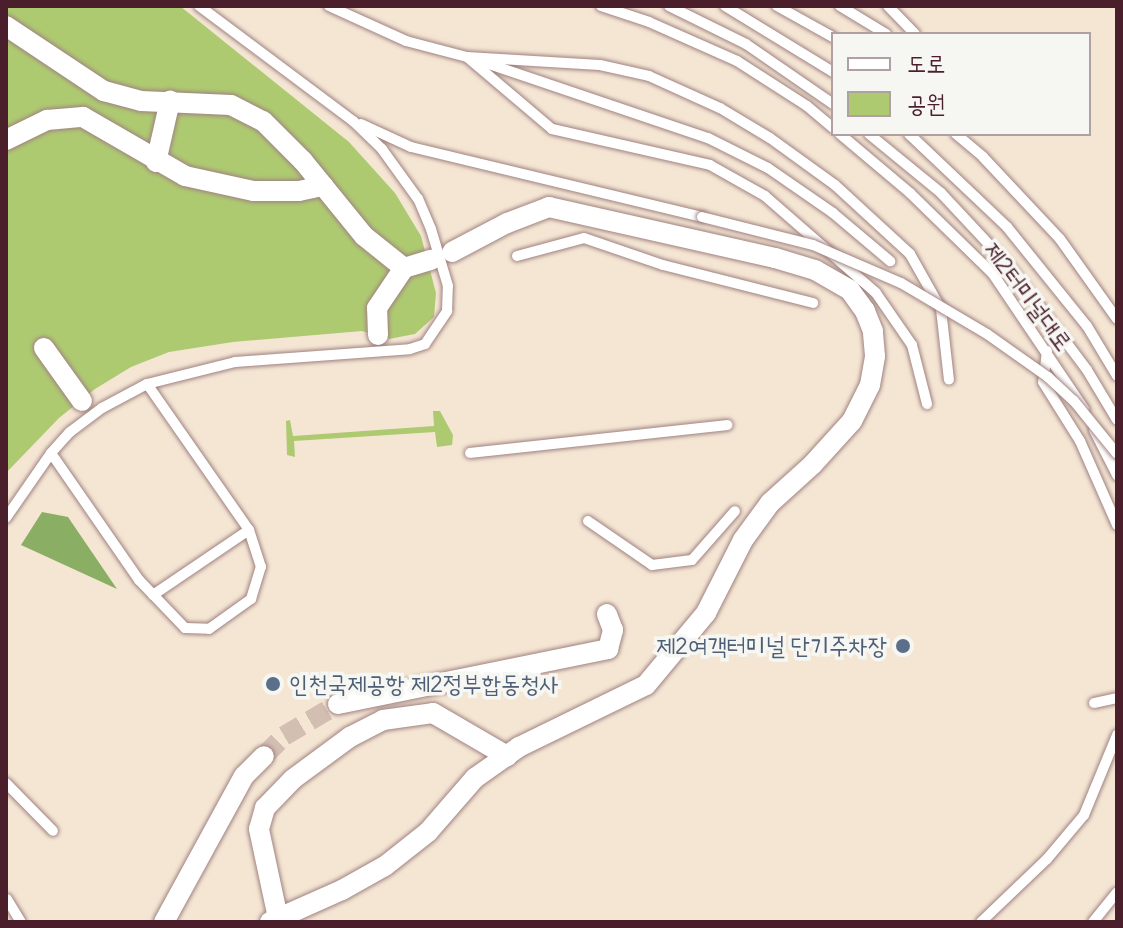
<!DOCTYPE html>
<html>
<head>
<meta charset="utf-8">
<style>
	body { margin:0 }
	#map { position:relative; width:1123px; height:928px; overflow:hidden; background:#f5e6d4; font-family:Delius,"Poor Story",sans-serif }
	div>[style] { position:absolute }
	.green>* { inset:0; background:#aeca71 }
	.forest>* { inset:0; background:#8aae63 }
	.street-tunnel>* { height:20px; margin-top:-10px; transform-origin:0; background:repeating-linear-gradient(90deg,#d3beb2 0 20px,transparent 0 30px) }
	.roads { filter:drop-shadow(0 0 2px #a08280) drop-shadow(0 0 2px #a08280) }
	.lane>* { height:10px; margin:-5px; padding:0 5px; transform-origin:5px; border-radius:5px; background:#fff }
	.street>* { height:20px; margin:-10px; padding:0 10px; transform-origin:10px; border-radius:10px; background:#fff }
	.bridges { filter:drop-shadow(0 0 2px #a08280) drop-shadow(0 0 2px #a08280) }
	.lane-bridge>* { height:10px; margin:-5px; padding:0 5px; transform-origin:5px; border-radius:5px; background:#fff }
	.dots>* { width:22px; height:22px; translate:-50% -50%; box-sizing:border-box; border:4px solid #f6f6f2; border-radius:50% }
	span { translate:-50% -50%; white-space:nowrap; text-align:center; line-height:1.15; -webkit-text-stroke:7px #f6f6f2; paint-order:stroke }
	.street-label { font-size:24px; color:#4a1f2b }
	.service-label { font-size:24px; color:#4e5e75 }
	.right { translate:-100% -50%; text-align:right }
	.left { translate:0 -50%; text-align:left }
	.frame { position:absolute; inset:0; border:8px solid #4a1f2b; pointer-events:none }
	.legend { position:absolute; left:831px; top:32px; width:260px; height:104px; box-sizing:border-box; background:#f6f6f2; border:2px solid #b1a0a2; margin:0; padding:10px 14px; list-style:none; font-size:24px; color:#4a1f2b }
	.legend li { display:flex; align-items:center; gap:16px; height:40px }
	.legend b { width:40px; border:2px solid #b1a0a2 }
</style>
</head>
<body>
<div id="map">
	<div class="green">
		<i style="clip-path:polygon(6px 6px,180px 6px,349px 142px,395px 193px,421px 236px,436px 293px,434px 317px,415px 334px,389px 339px,362px 331px,233px 342px,169px 352px,131px 367px,95px 389px,59px 418px,6px 473px)"></i>
		<i style="clip-path:polygon(433px 411px,440px 411px,453px 435px,452px 445px,437px 447px,435px 432px,294px 441px,295px 457px,287px 455px,286px 421px,290px 420px,293px 436px,434px 426px)"></i>
	</div>
	<div class="forest">
		<i style="clip-path:polygon(42px 512px,68px 517px,117px 589px,21px 545px)"></i>
	</div>
	<div class="street-tunnel">
		<i style="left:264px;top:756px;width:28px;rotate:-45deg"></i>
		<i style="left:284px;top:736px;width:63px;rotate:-30.7deg"></i>
	</div>
	<div class="roads">
		<div class="lane">
			<i style="left:329px;top:6px;width:85px;rotate:24.4deg"></i>
			<i style="left:406px;top:41px;width:63px;rotate:14.7deg"></i>
			<i style="left:467px;top:57px;width:133px;rotate:3.4deg"></i>
			<i style="left:600px;top:65px;width:50px;rotate:12.7deg"></i>
			<i style="left:649px;top:76px;width:78px;rotate:24.3deg"></i>
			<i style="left:720px;top:108px;width:58px;rotate:31deg"></i>
			<i style="left:770px;top:138px;width:80px;rotate:35.9deg"></i>
			<i style="left:835px;top:185px;width:102px;rotate:42.6deg"></i>
			<i style="left:910px;top:254px;width:63px;rotate:60.6deg"></i>
			<i style="left:941px;top:309px;width:71px;rotate:83.6deg"></i>
			<i style="left:601px;top:6px;width:51px;rotate:18.4deg"></i>
			<i style="left:649px;top:22px;width:96px;rotate:23.9deg"></i>
			<i style="left:737px;top:61px;width:83px;rotate:32.7deg"></i>
			<i style="left:807px;top:106px;width:34px;rotate:40deg"></i>
			<i style="left:669px;top:6px;width:86px;rotate:26.3deg"></i>
			<i style="left:746px;top:44px;width:106px;rotate:34.6deg"></i>
			<i style="left:725px;top:6px;width:127px;rotate:31.4deg"></i>
			<i style="left:777px;top:6px;width:64px;rotate:29deg"></i>
			<i style="left:840px;top:6px;width:54px;rotate:31.3deg"></i>
			<i style="left:888px;top:6px;width:39px;rotate:46deg"></i>
			<i style="left:467px;top:57px;width:111px;rotate:40.3deg"></i>
			<i style="left:552px;top:129px;width:162px;rotate:12.8deg"></i>
			<i style="left:710px;top:165px;width:63px;rotate:29.4deg"></i>
			<i style="left:765px;top:196px;width:147px;rotate:41.1deg"></i>
			<i style="left:876px;top:293px;width:63px;rotate:55.3deg"></i>
			<i style="left:912px;top:345px;width:61px;rotate:75.7deg"></i>
			<i style="left:480px;top:61px;width:241px;rotate:18.7deg"></i>
			<i style="left:708px;top:138px;width:67px;rotate:26.6deg"></i>
			<i style="left:768px;top:168px;width:79px;rotate:34.7deg"></i>
			<i style="left:833px;top:213px;width:75px;rotate:40.1deg"></i>
			<i style="left:361px;top:124px;width:55px;rotate:24.7deg"></i>
			<i style="left:411px;top:147px;width:299px;rotate:13.5deg"></i>
			<i style="left:840px;top:134px;width:92px;rotate:40.1deg"></i>
			<i style="left:910px;top:193px;width:116px;rotate:44.3deg"></i>
			<i style="left:993px;top:274px;width:163px;rotate:56deg"></i>
			<i style="left:869px;top:134px;width:93px;rotate:39.3deg"></i>
			<i style="left:941px;top:193px;width:100px;rotate:47deg"></i>
			<i style="left:1009px;top:266px;width:130px;rotate:53.1deg"></i>
			<i style="left:1087px;top:370px;width:58px;rotate:59deg"></i>
			<i style="left:909px;top:134px;width:135px;rotate:43.5deg"></i>
			<i style="left:1007px;top:227px;width:127px;rotate:51.1deg"></i>
			<i style="left:1087px;top:326px;width:58px;rotate:59deg"></i>
			<i style="left:956px;top:134px;width:35px;rotate:40deg"></i>
			<i style="left:983px;top:157px;width:112px;rotate:46.8deg"></i>
			<i style="left:1060px;top:239px;width:98px;rotate:54.5deg"></i>
			<i style="left:517px;top:256px;width:69px;rotate:-15deg"></i>
			<i style="left:584px;top:238px;width:83px;rotate:18.9deg"></i>
			<i style="left:663px;top:265px;width:155px;rotate:14.2deg"></i>
			<i style="left:1047px;top:351px;width:31px;rotate:97deg"></i>
			<i style="left:1043px;top:382px;width:70px;rotate:57.9deg"></i>
			<i style="left:1080px;top:441px;width:92px;rotate:66.2deg"></i>
			<i style="left:1094px;top:430px;width:51px;rotate:62.9deg"></i>
			<i style="left:51px;top:453px;width:155px;rotate:55.3deg"></i>
			<i style="left:139px;top:580px;width:66px;rotate:46.2deg"></i>
			<i style="left:185px;top:628px;width:24px;rotate:2deg"></i>
			<i style="left:209px;top:629px;width:52px;rotate:-35.5deg"></i>
			<i style="left:251px;top:599px;width:34px;rotate:-73deg"></i>
			<i style="left:261px;top:567px;width:39px;rotate:-108deg"></i>
			<i style="left:249px;top:530px;width:178px;rotate:-124.9deg"></i>
			<i style="left:470px;top:453px;width:259px;rotate:-6.2deg"></i>
			<i style="left:6px;top:518px;width:79px;rotate:-55.3deg"></i>
			<i style="left:51px;top:453px;width:28px;rotate:-48deg"></i>
			<i style="left:70px;top:432px;width:40px;rotate:-37deg"></i>
			<i style="left:102px;top:408px;width:51px;rotate:-28.1deg"></i>
			<i style="left:147px;top:384px;width:91px;rotate:-14deg"></i>
			<i style="left:235px;top:362px;width:175px;rotate:-4.2deg"></i>
			<i style="left:410px;top:349px;width:16px;rotate:-18deg"></i>
			<i style="left:425px;top:344px;width:40px;rotate:-56deg"></i>
			<i style="left:447px;top:311px;width:25px;rotate:-88deg"></i>
			<i style="left:448px;top:286px;width:59px;rotate:-106.6deg"></i>
			<i style="left:431px;top:229px;width:33px;rotate:-113deg"></i>
			<i style="left:418px;top:199px;width:62px;rotate:-125.8deg"></i>
			<i style="left:382px;top:149px;width:40px;rotate:-136deg"></i>
			<i style="left:353px;top:121px;width:192px;rotate:-143.2deg"></i>
			<i style="left:588px;top:521px;width:78px;rotate:34.5deg"></i>
			<i style="left:652px;top:565px;width:40px;rotate:-7.1deg"></i>
			<i style="left:692px;top:560px;width:65px;rotate:-48.7deg"></i>
			<i style="left:153px;top:595px;width:116px;rotate:-34.1deg"></i>
			<i style="left:1094px;top:703px;width:24px;rotate:-12deg"></i>
			<i style="left:6px;top:783px;width:67px;rotate:45.6deg"></i>
			<i style="left:7px;top:899px;width:27px;rotate:59deg"></i>
			<i style="left:981px;top:922px;width:91px;rotate:-43.7deg"></i>
			<i style="left:1047px;top:859px;width:57px;rotate:-49.9deg"></i>
			<i style="left:1084px;top:815px;width:87px;rotate:-67.6deg"></i>
			<i style="left:1093px;top:922px;width:38px;rotate:-51deg"></i>
		</div>
		<div class="street">
			<i style="left:6px;top:26px;width:118px;rotate:33.6deg"></i>
			<i style="left:104px;top:91px;width:38px;rotate:15deg"></i>
			<i style="left:141px;top:101px;width:90px;rotate:2.5deg"></i>
			<i style="left:231px;top:105px;width:36px;rotate:27deg"></i>
			<i style="left:263px;top:121px;width:57px;rotate:45deg"></i>
			<i style="left:303px;top:161px;width:97px;rotate:50.9deg"></i>
			<i style="left:364px;top:236px;width:51px;rotate:38.7deg"></i>
			<i style="left:6px;top:140px;width:46px;rotate:-26deg"></i>
			<i style="left:47px;top:120px;width:36px;rotate:-5deg"></i>
			<i style="left:83px;top:117px;width:118px;rotate:30deg"></i>
			<i style="left:185px;top:176px;width:70px;rotate:12.4deg"></i>
			<i style="left:253px;top:191px;width:46px"></i>
			<i style="left:299px;top:191px;width:25px;rotate:-12deg"></i>
			<i style="left:156px;top:162px;width:63px;rotate:-77.1deg"></i>
			<i style="left:378px;top:335px;width:27px;rotate:-92deg"></i>
			<i style="left:377px;top:308px;width:48px;rotate:-56deg"></i>
			<i style="left:404px;top:268px;width:28px;rotate:-17deg"></i>
			<i style="left:44px;top:348px;width:65px;rotate:54.4deg"></i>
			<i style="left:338px;top:704px;width:276px;rotate:-11.5deg"></i>
			<i style="left:608px;top:649px;width:20px;rotate:-75deg"></i>
			<i style="left:613px;top:630px;width:17px;rotate:-111deg"></i>
			<i style="left:278px;top:918px;width:91px;rotate:-102.1deg"></i>
			<i style="left:259px;top:829px;width:22px;rotate:-74deg"></i>
			<i style="left:265px;top:808px;width:40px;rotate:-46deg"></i>
			<i style="left:293px;top:779px;width:71px;rotate:-36.4deg"></i>
			<i style="left:350px;top:737px;width:37px;rotate:-27deg"></i>
			<i style="left:383px;top:720px;width:50px;rotate:-8deg"></i>
			<i style="left:433px;top:713px;width:86px;rotate:30.2deg"></i>
			<i style="left:164px;top:922px;width:166px;rotate:-61.3deg"></i>
			<i style="left:244px;top:776px;width:28px;rotate:-45deg"></i>
			<i style="left:270px;top:922px;width:79px;rotate:-24deg"></i>
			<i style="left:342px;top:890px;width:49px;rotate:-29.2deg"></i>
			<i style="left:385px;top:866px;width:55px;rotate:-38.3deg"></i>
			<i style="left:428px;top:832px;width:72px;rotate:-49deg"></i>
			<i style="left:475px;top:778px;width:54px;rotate:-35.2deg"></i>
			<i style="left:519px;top:747px;width:141px;rotate:-26deg"></i>
			<i style="left:646px;top:685px;width:94px;rotate:-50.2deg"></i>
			<i style="left:706px;top:613px;width:82px;rotate:-63.1deg"></i>
			<i style="left:743px;top:540px;width:46px;rotate:-53.9deg"></i>
			<i style="left:770px;top:503px;width:58px;rotate:-42.2deg"></i>
			<i style="left:813px;top:464px;width:58px;rotate:-47.8deg"></i>
			<i style="left:852px;top:421px;width:40px;rotate:-63.4deg"></i>
			<i style="left:870px;top:385px;width:29px;rotate:-80deg"></i>
			<i style="left:875px;top:356px;width:25px;rotate:-95deg"></i>
			<i style="left:873px;top:331px;width:22px;rotate:-112deg"></i>
			<i style="left:865px;top:311px;width:26px;rotate:-126deg"></i>
			<i style="left:850px;top:290px;width:40px;rotate:-150.3deg"></i>
			<i style="left:815px;top:270px;width:42px;rotate:-163.3deg"></i>
			<i style="left:775px;top:258px;width:232px;rotate:-167.3deg"></i>
			<i style="left:549px;top:207px;width:45px;rotate:159.1deg"></i>
			<i style="left:507px;top:223px;width:62px;rotate:152.2deg"></i>
		</div>
	</div>
	<div class="bridges">
		<div class="lane-bridge">
			<i style="left:702px;top:217px;width:114px;rotate:14.2deg"></i>
			<i style="left:813px;top:245px;width:96px;rotate:23.4deg"></i>
			<i style="left:901px;top:283px;width:100px;rotate:30.7deg"></i>
			<i style="left:987px;top:334px;width:75px;rotate:35.2deg"></i>
			<i style="left:1048px;top:377px;width:35px;rotate:43deg"></i>
			<i style="left:1074px;top:401px;width:68px;rotate:50.9deg"></i>
		</div>
	</div>
	<div class="dots">
		<i style="left:903px;top:646px;background:#5c6f8a"></i>
		<i style="left:273px;top:684px;background:#5c6f8a"></i>
	</div>
	<div class="street-label">
		<span style="left:1028px;top:296px;rotate:53deg">제2터미널대로</span>
	</div>
	<div class="service-label">
		<span class="right" style="left:887px;top:646px">제2여객터미널 단기주차장</span>
		<span class="left" style="left:289px;top:684px">인천국제공항 제2정부합동청사</span>
	</div>
	<div class="frame"></div>
	<ul class="legend">
	<li><b style="height:10px;background:#fff"></b>도로</li>
	<li><b style="height:22px;background:#aeca71"></b>공원</li>
	</ul>
</div>
</body>
</html>
